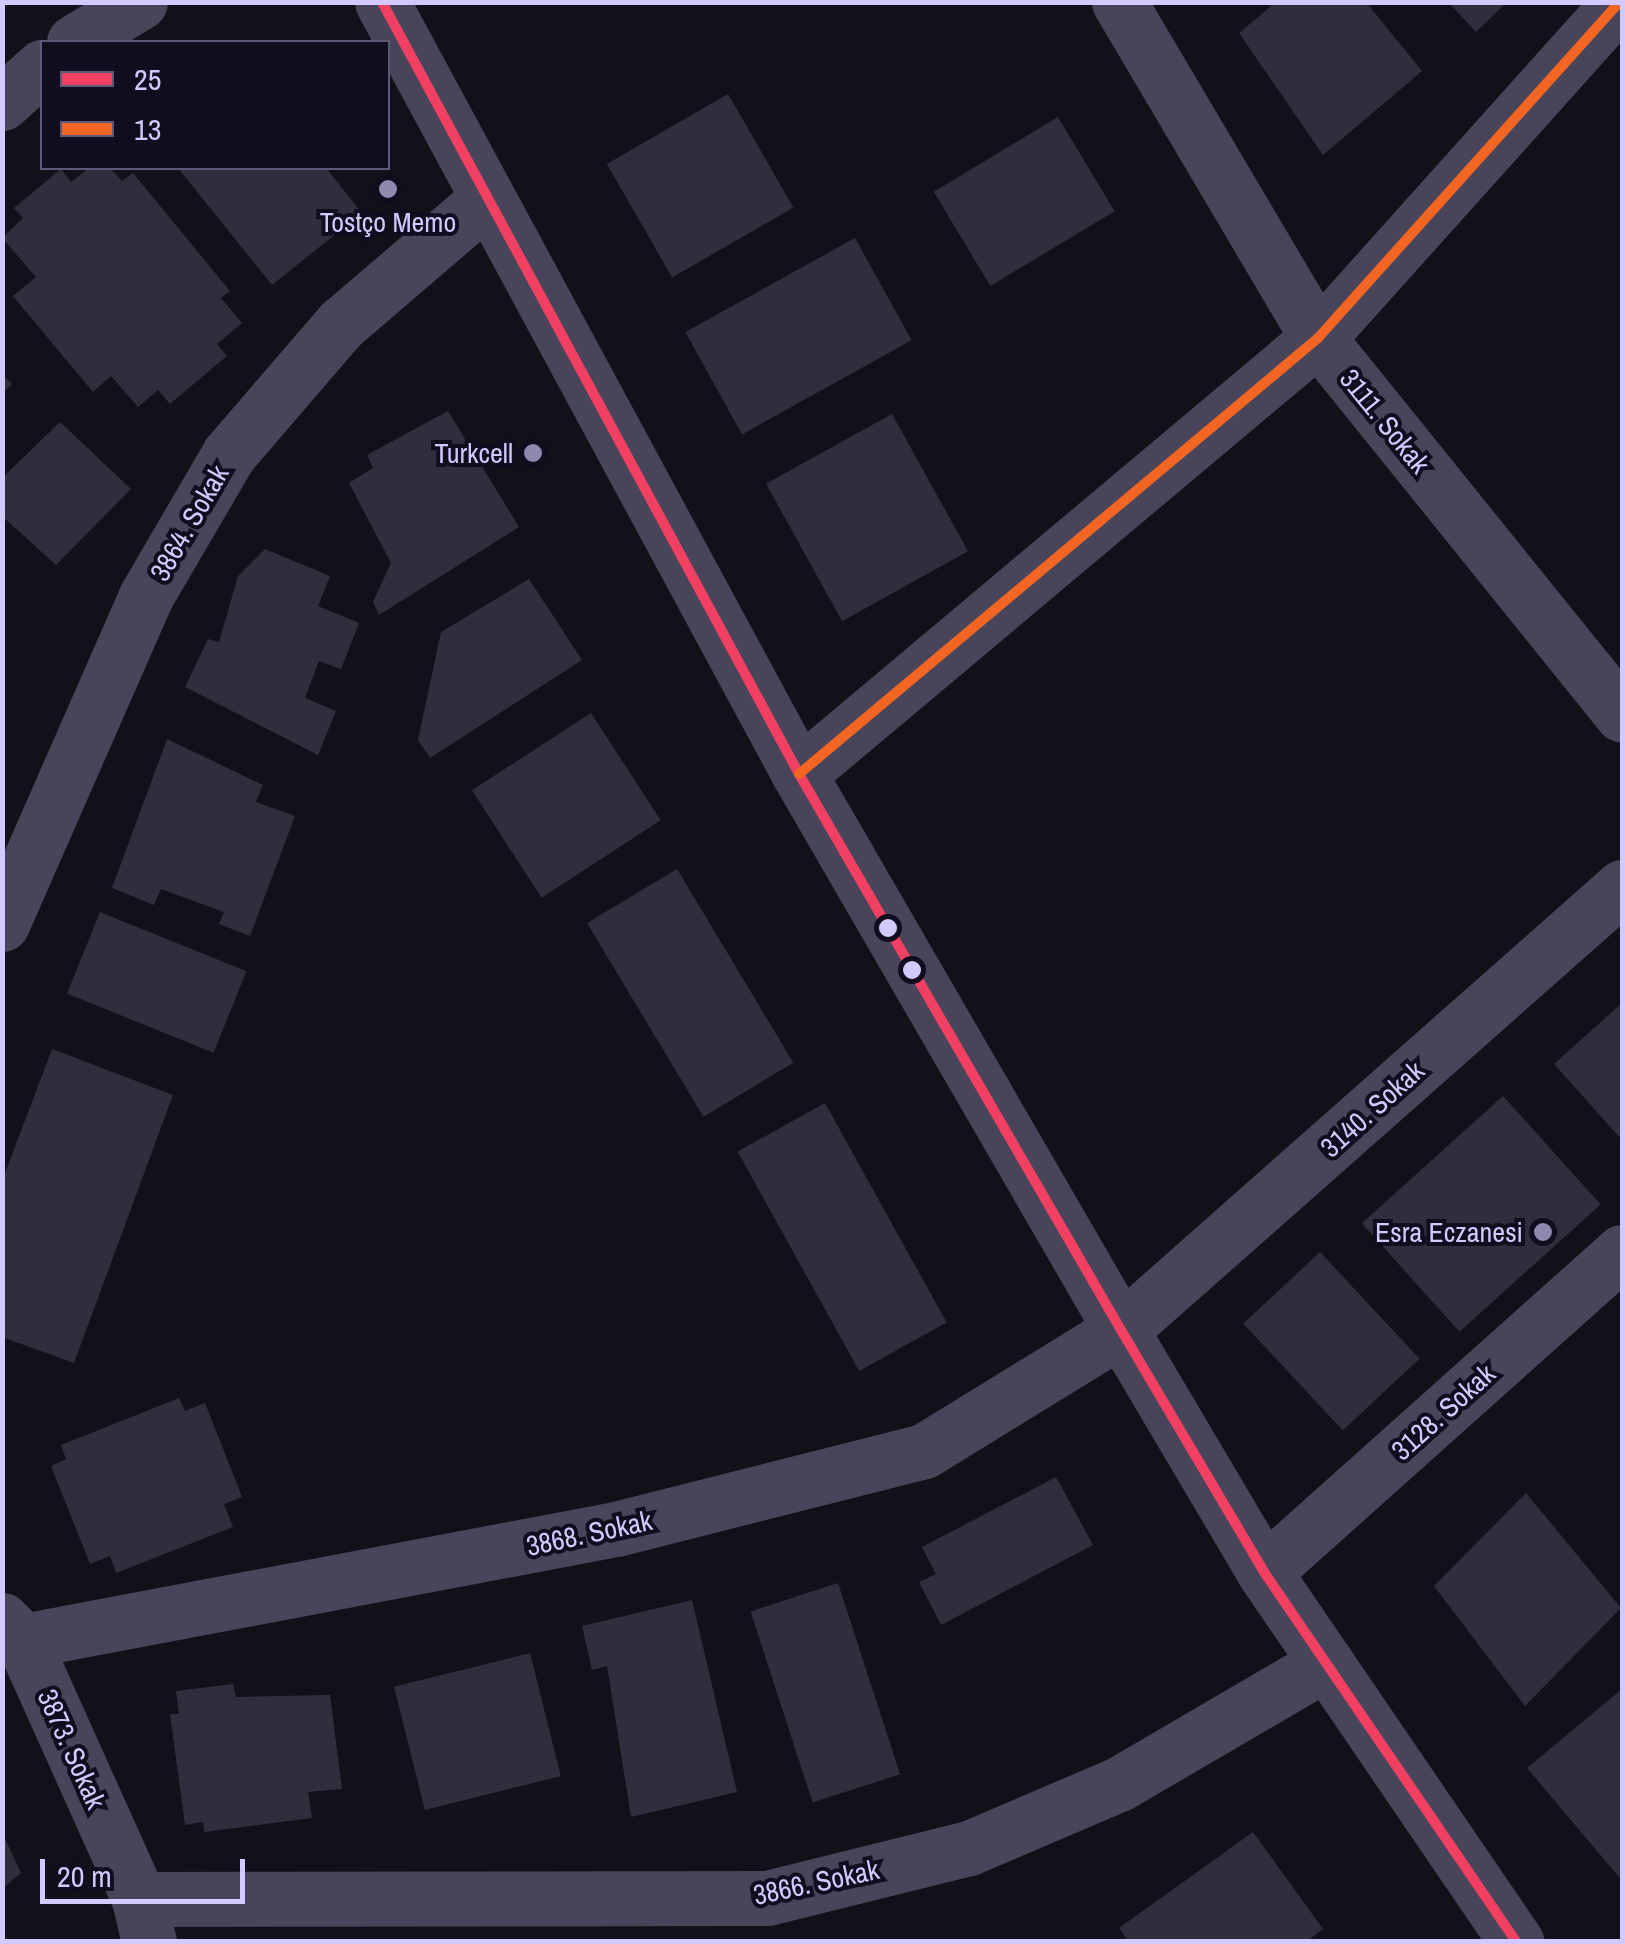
<!DOCTYPE html>
<html>
<head>
<meta charset="utf-8">
<style>
	body { margin:0 }
	#map { position:relative; width:1625px; height:1944px; overflow:hidden; background:#13101a; font-family:"Archivo Narrow",sans-serif }
	div>[style] { position:absolute }
	.building>* { inset:0; background:#312d3d; transform-origin:0 0 }
	.minor>* { height:55px; margin:-27.5px; padding:0 27.5px; transform-origin:27.5px; border-radius:27.5px; background:#48455b }
	.tertiary>* { height:55px; margin:-27.5px; padding:0 27.5px; transform-origin:27.5px; border-radius:27.5px; background:#48455b }
	.bus-1>* { height:10px; margin:-5px; padding:0 5px; transform-origin:5px; border-radius:5px; background:#f24062 }
	.bus-2>* { height:10px; margin:-5px; padding:0 5px; transform-origin:5px; border-radius:5px; background:#f26522 }
	.dots>* { width:28px; height:28px; translate:-50% -50%; box-sizing:border-box; border:5px solid #110c1e; border-radius:50% }
	span { translate:-50% -50%; white-space:nowrap; text-align:center; line-height:1.15; -webkit-text-stroke:8px #110c1e; paint-order:stroke }
	.poi-label { font-size:28px; color:#d4c9ff }
	.right { translate:-100% -50%; text-align:right }
	.street-label { font-size:28px; color:#d4c9ff }
	.frame { position:absolute; inset:0; border:5px solid #d4c9ff; pointer-events:none }
	.legend { position:absolute; left:40px; top:40px; width:350px; height:130px; box-sizing:border-box; background:#110c1e; border:2px solid #5f5878; margin:0; padding:12px 18px; list-style:none; font-size:30px; color:#d4c9ff }
	.legend li { display:flex; align-items:center; gap:20px; height:50px }
	.legend b { width:50px; border:2px solid #5f5878 }
	.scale { position:absolute; left:40px; top:1859px; width:205px; height:45px; box-sizing:border-box; border:5px solid #d4c9ff; border-top:0; padding-left:12px; font-size:30px; line-height:35px; white-space:nowrap; color:#d4c9ff; -webkit-text-stroke:8px #110c1e; paint-order:stroke }
</style>
</head>
<body>
<div id="map">
	<div class="building">
		<i style="clip-path:polygon(1276px 2px,1366px 2px,1422px 71px,1323px 155px,1239px 33px)"></i>
		<i style="clip-path:polygon(1448px 2px,1507px 2px,1476px 32px)"></i>
		<i style="left:728px;top:94px;width:131px;height:140px;rotate:60deg"></i>
		<i style="left:1058px;top:117px;width:110px;height:145px;rotate:59deg"></i>
		<i style="clip-path:polygon(89px 168px,110px 168px,122px 181px,133px 173px,230px 291px,221px 298px,242px 323px,217px 344px,227px 356px,170px 404px,158px 390px,138px 407px,111px 376px,93px 392px,13px 296px,36px 277px,2px 238px,23px 218px,14px 208px,61px 169px,71px 182px)"></i>
		<i style="clip-path:polygon(178px 168px,326px 168px,362px 213px,272px 285px)"></i>
		<i style="left:855px;top:238px;width:117px;height:194px;rotate:61deg"></i>
		<i style="clip-path:polygon(2px 374px,12px 384px,2px 394px)"></i>
		<i style="clip-path:polygon(448px 411px,519px 527px,379px 615px,373px 602px,391px 563px,349px 483px,373px 468px,367px 455px)"></i>
		<i style="left:892px;top:414px;width:157px;height:144px;rotate:61deg"></i>
		<i style="clip-path:polygon(60px 422px,131px 489px,56px 565px,2px 516px,2px 478px)"></i>
		<i style="clip-path:polygon(265px 549px,330px 576px,318px 606px,359px 623px,341px 669px,319px 661px,305px 698px,336px 711px,318px 755px,185px 687px,208px 639px,219px 642px,238px 576px)"></i>
		<i style="clip-path:polygon(529px 579px,582px 660px,430px 758px,418px 740px,441px 632px)"></i>
		<i style="left:591px;top:713px;width:128px;height:142px;rotate:57deg"></i>
		<i style="clip-path:polygon(167px 739px,263px 785px,256px 802px,295px 816px,250px 936px,219px 924px,224px 912px,161px 889px,154px 905px,112px 888px)"></i>
		<i style="left:677px;top:869px;width:226px;height:105px;rotate:59deg"></i>
		<i style="left:100px;top:912px;width:158px;height:88px;rotate:22deg"></i>
		<i style="clip-path:polygon(1622px 1003px,1622px 1140px,1554px 1064px)"></i>
		<i style="clip-path:polygon(52px 1049px,173px 1095px,74px 1363px,2px 1337px,2px 1181px)"></i>
		<i style="left:1503px;top:1096px;width:146px;height:190px;rotate:48deg"></i>
		<i style="left:825px;top:1103px;width:251px;height:100px;rotate:61deg"></i>
		<i style="left:1320px;top:1252px;width:146px;height:105px;rotate:47deg"></i>
		<i style="clip-path:polygon(179px 1398px,185px 1411px,205px 1403px,242px 1497px,224px 1504px,233px 1527px,116px 1573px,110px 1556px,90px 1564px,51px 1466px,66px 1459px,61px 1445px)"></i>
		<i style="clip-path:polygon(1056px 1477px,1093px 1545px,941px 1625px,919px 1582px,936px 1574px,922px 1547px)"></i>
		<i style="clip-path:polygon(1526px 1493px,1621px 1608px,1525px 1706px,1434px 1586px)"></i>
		<i style="left:838px;top:1583px;width:201px;height:92px;rotate:72deg"></i>
		<i style="clip-path:polygon(692px 1600px,737px 1792px,631px 1817px,607px 1666px,592px 1670px,582px 1626px)"></i>
		<i style="left:530px;top:1653px;width:127px;height:140px;rotate:76deg"></i>
		<i style="clip-path:polygon(233px 1684px,236px 1697px,330px 1695px,342px 1789px,308px 1792px,312px 1818px,204px 1832px,203px 1822px,185px 1825px,170px 1714px,179px 1714px,176px 1691px)"></i>
		<i style="clip-path:polygon(1622px 1689px,1622px 1874px,1619px 1877px,1527px 1768px)"></i>
		<i style="clip-path:polygon(2px 1832px,21px 1873px,2px 1889px)"></i>
		<i style="clip-path:polygon(1253px 1832px,1323px 1929px,1306px 1942px,1129px 1942px,1119px 1928px)"></i>
	</div>
	<div class="minor">
		<i style="left:1119px;top:2px;width:391px;rotate:59.4deg"></i>
		<i style="left:1318px;top:338px;width:484px;rotate:51.1deg"></i>
		<i style="left:74px;top:42px;width:77px;rotate:-31.2deg"></i>
		<i style="left:2px;top:103px;width:54px;rotate:-42deg"></i>
		<i style="left:799px;top:774px;width:678px;rotate:-40.03deg"></i>
		<i style="left:1318px;top:338px;width:452px;rotate:-48.1deg"></i>
		<i style="left:2px;top:924px;width:358px;rotate:-66.3deg"></i>
		<i style="left:146px;top:596px;width:164px;rotate:-59.7deg"></i>
		<i style="left:229px;top:454px;width:172px;rotate:-49.3deg"></i>
		<i style="left:341px;top:324px;width:192px;rotate:-40.6deg"></i>
		<i style="left:1264px;top:1572px;width:480px;rotate:-41.8deg"></i>
		<i style="left:2px;top:1620px;width:30px;rotate:45deg"></i>
		<i style="left:23px;top:1641px;width:283px;rotate:65.8deg"></i>
		<i style="left:139px;top:1899px;width:44px;rotate:76.9deg"></i>
		<i style="left:23px;top:1641px;width:603px;rotate:-10.7deg"></i>
		<i style="left:616px;top:1529px;width:318px;rotate:-14.2deg"></i>
		<i style="left:924px;top:1451px;width:231px;rotate:-31.6deg"></i>
		<i style="left:1121px;top:1330px;width:669px;rotate:-41.48deg"></i>
		<i style="left:139px;top:1899px;width:628px;rotate:-0.09deg"></i>
		<i style="left:767px;top:1898px;width:208px;rotate:-13.9deg"></i>
		<i style="left:969px;top:1848px;width:163px;rotate:-23.1deg"></i>
		<i style="left:1119px;top:1784px;width:240px;rotate:-30.3deg"></i>
	</div>
	<div class="tertiary">
		<i style="left:382px;top:2px;width:877px;rotate:61.62deg"></i>
		<i style="left:799px;top:774px;width:643px;rotate:59.92deg"></i>
		<i style="left:1121px;top:1330px;width:281px;rotate:59.4deg"></i>
		<i style="left:1264px;top:1572px;width:448px;rotate:55.7deg"></i>
	</div>
	<div class="bus-1">
		<i style="left:382px;top:2px;width:877px;rotate:61.62deg"></i>
		<i style="left:799px;top:774px;width:643px;rotate:59.92deg"></i>
		<i style="left:1121px;top:1330px;width:281px;rotate:59.4deg"></i>
		<i style="left:1264px;top:1572px;width:448px;rotate:55.7deg"></i>
	</div>
	<div class="bus-2">
		<i style="left:799px;top:774px;width:678px;rotate:-40.03deg"></i>
		<i style="left:1318px;top:338px;width:452px;rotate:-48.1deg"></i>
	</div>
	<div class="dots">
		<i style="left:388px;top:189px;background:#9088af"></i>
		<i style="left:533px;top:453px;background:#9088af"></i>
		<i style="left:888px;top:928px;background:#d4c9ff"></i>
		<i style="left:912px;top:970px;background:#d4c9ff"></i>
		<i style="left:1543px;top:1232px;background:#9088af"></i>
	</div>
	<div class="poi-label">
		<span style="left:388px;top:222px">Tostço Memo</span>
		<span class="right" style="left:513px;top:453px">Turkcell</span>
		<span class="right" style="left:1523px;top:1232px">Esra Eczanesi</span>
	</div>
	<div class="street-label">
		<span style="left:1385px;top:421px;rotate:51deg">3111. Sokak</span>
		<span style="left:189px;top:523px;rotate:-60deg">3864. Sokak</span>
		<span style="left:1372px;top:1109px;rotate:-42deg">3140. Sokak</span>
		<span style="left:1443px;top:1412px;rotate:-42deg">3128. Sokak</span>
		<span style="left:589px;top:1533px;rotate:-12deg">3868. Sokak</span>
		<span style="left:72px;top:1749px;rotate:66deg">3873. Sokak</span>
		<span style="left:816px;top:1882px;rotate:-12deg">3866. Sokak</span>
	</div>
	<div class="frame"></div>
	<ul class="legend">
	<li><b style="height:12px;background:#f24062"></b>25</li>
	<li><b style="height:12px;background:#f26522"></b>13</li>
	</ul>
	<div class="scale">20 m</div>
</div>
</body>
</html>
